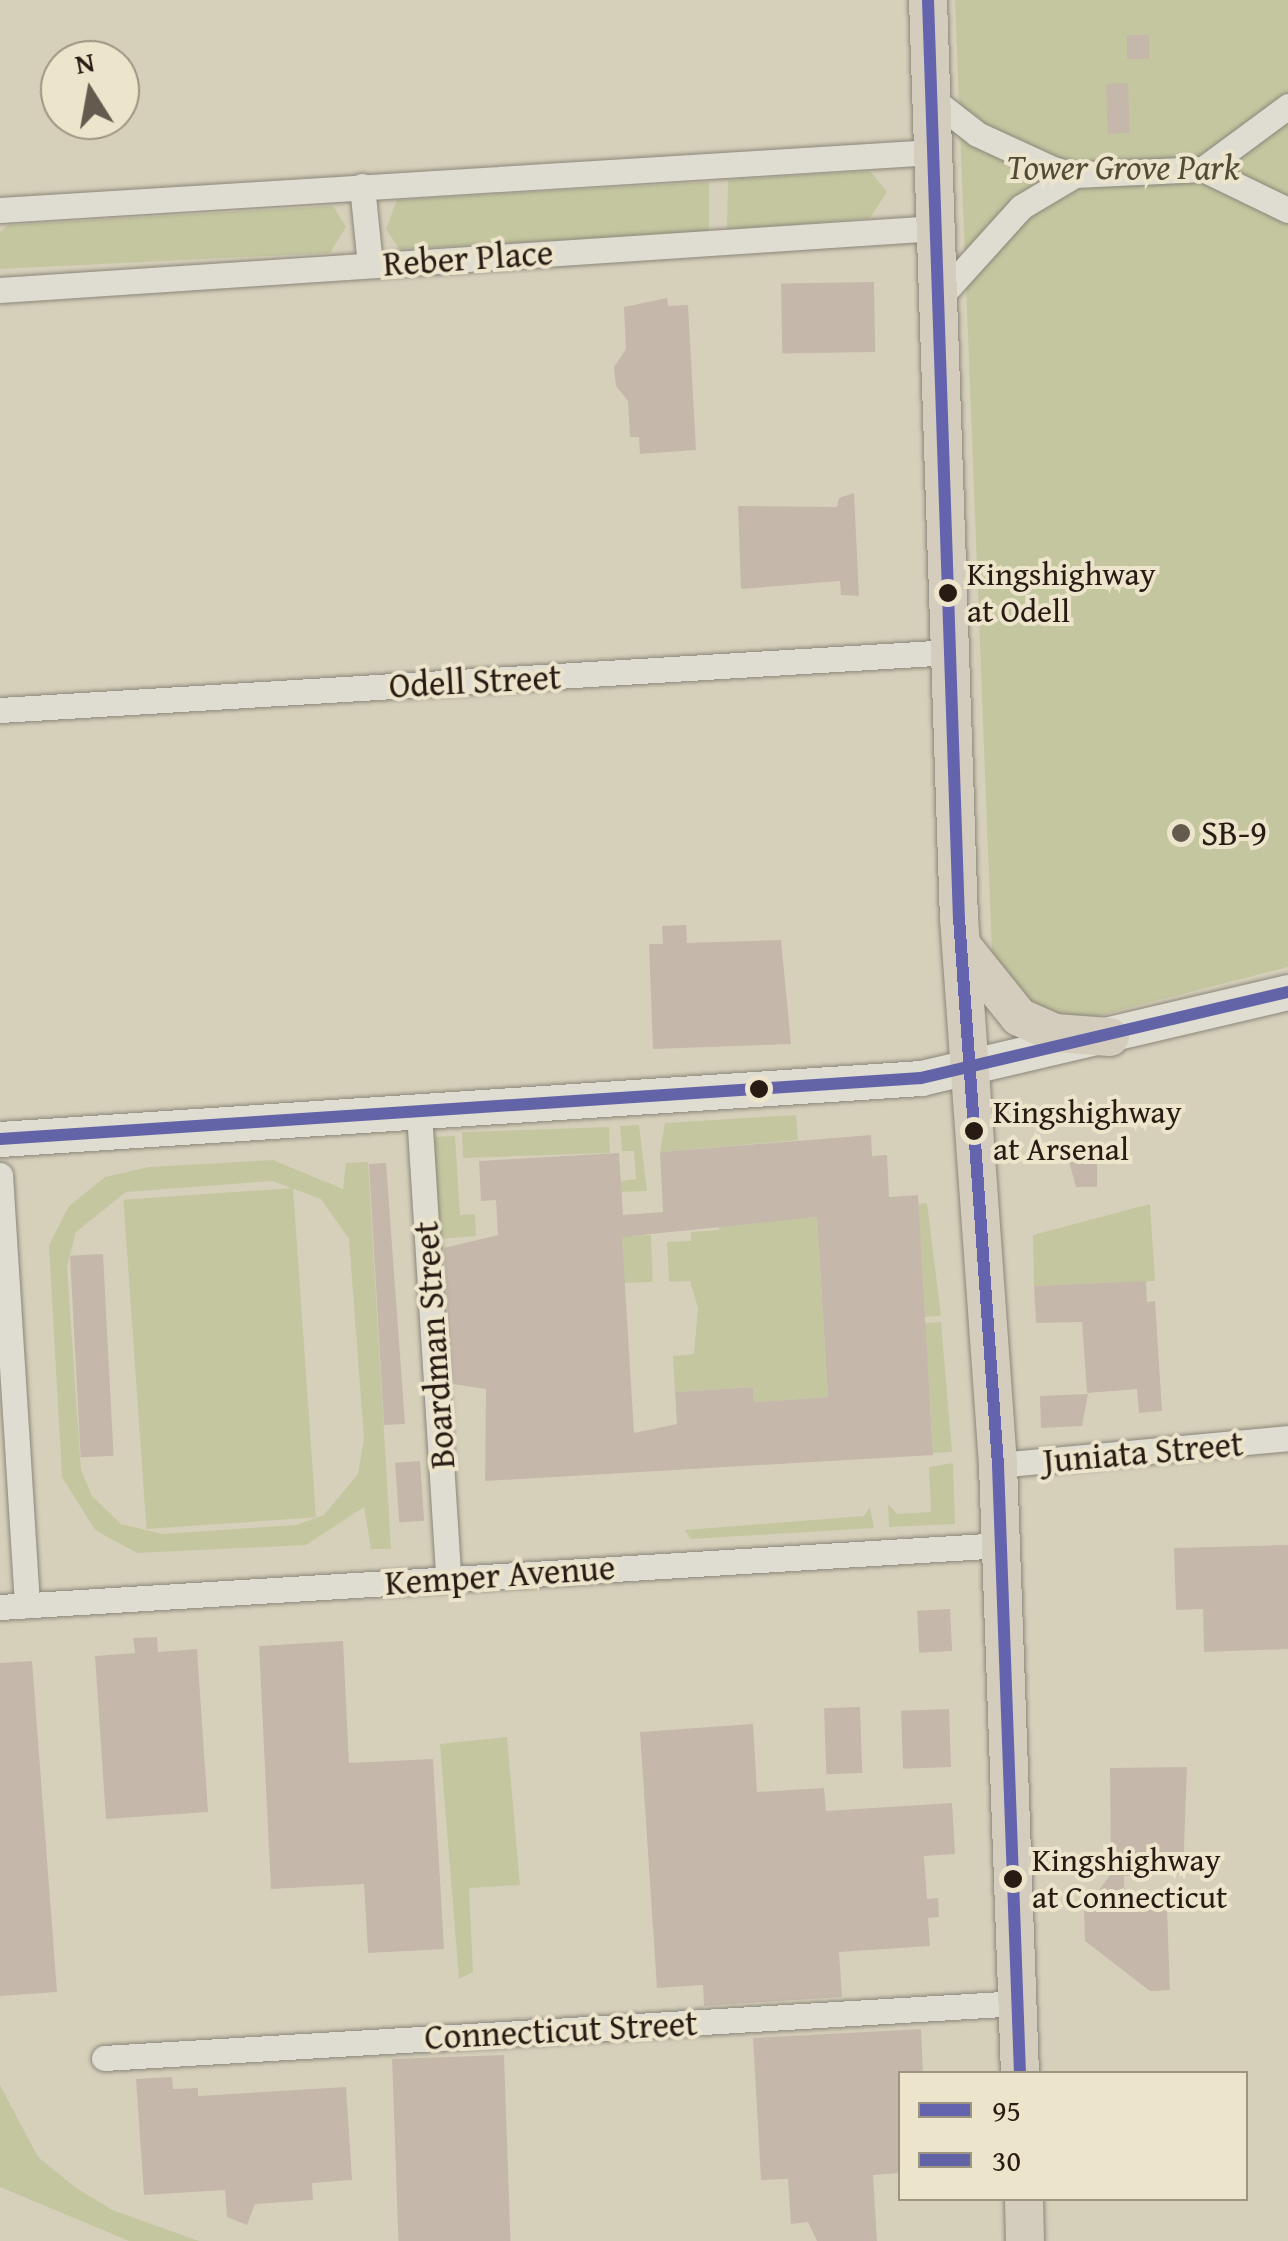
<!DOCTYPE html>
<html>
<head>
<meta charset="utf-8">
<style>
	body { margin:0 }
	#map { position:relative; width:1288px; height:2241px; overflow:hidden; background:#d6d0bb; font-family:"Gentium Book Plus",serif }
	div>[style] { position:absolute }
	.green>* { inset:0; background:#c4c6a0; transform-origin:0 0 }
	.building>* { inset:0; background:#c5b8aa; transform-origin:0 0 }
	.roads { filter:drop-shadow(0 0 2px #8b8679) drop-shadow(0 0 2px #8b8679) }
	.minor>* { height:25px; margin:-12.5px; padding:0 12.5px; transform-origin:12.5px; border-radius:12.5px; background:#dfdcd2 }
	.secondary>* { height:35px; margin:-17.5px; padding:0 17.5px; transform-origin:17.5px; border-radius:17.5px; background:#dfdcd2 }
	.primary>* { height:38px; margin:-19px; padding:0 19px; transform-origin:19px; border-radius:19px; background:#d4cdbe }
	.bus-1>* { height:12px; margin:-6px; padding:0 6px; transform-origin:6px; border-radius:6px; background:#6364ad }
	.bus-2>* { height:12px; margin:-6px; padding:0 6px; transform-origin:6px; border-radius:6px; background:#6364a8 }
	.dots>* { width:28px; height:28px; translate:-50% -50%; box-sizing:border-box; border:5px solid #ece4cb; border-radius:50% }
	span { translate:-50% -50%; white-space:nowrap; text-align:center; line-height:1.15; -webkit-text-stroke:8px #ece4cb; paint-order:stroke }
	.bus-label { font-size:32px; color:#271b13 }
	.left { translate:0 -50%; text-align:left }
	.park-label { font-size:35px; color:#524c37; font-style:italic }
	.street-label { font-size:35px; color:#271b13 }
	.poi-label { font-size:35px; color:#271b13 }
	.legend { position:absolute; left:898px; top:2071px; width:350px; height:130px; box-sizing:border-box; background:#ece4cb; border:2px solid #9d9481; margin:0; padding:12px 18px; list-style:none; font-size:30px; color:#271b13 }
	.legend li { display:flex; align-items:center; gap:20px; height:50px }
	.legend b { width:50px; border:2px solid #9d9481 }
	.north { position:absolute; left:40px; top:40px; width:100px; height:100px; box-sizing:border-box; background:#ece4cb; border:2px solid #9d9481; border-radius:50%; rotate:349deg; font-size:28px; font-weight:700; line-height:40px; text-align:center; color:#271b13 }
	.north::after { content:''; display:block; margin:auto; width:35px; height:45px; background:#645a4e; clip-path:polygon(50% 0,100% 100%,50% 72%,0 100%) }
</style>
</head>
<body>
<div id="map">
	<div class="green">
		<i style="clip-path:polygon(955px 0,1288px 0,1288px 967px,1074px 1022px,1039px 1018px,992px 954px)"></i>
		<i style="clip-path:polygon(870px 171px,887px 192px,870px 218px,727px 231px,728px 180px)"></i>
		<i style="clip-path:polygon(709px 182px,709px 232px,399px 249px,386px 229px,397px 200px)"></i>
		<i style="clip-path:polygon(333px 206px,346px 227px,330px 253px,0 269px,0 232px,8px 225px)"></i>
		<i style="clip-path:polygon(796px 1115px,798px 1140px,660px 1152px,665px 1123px)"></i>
		<i style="clip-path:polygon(639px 1125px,647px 1191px,621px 1192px,621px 1181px,636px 1179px,634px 1151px,622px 1151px,620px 1126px)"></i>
		<i style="left:609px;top:1127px;width:26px;height:147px;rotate:88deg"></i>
		<i style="clip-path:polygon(455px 1136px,460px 1215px,475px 1214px,476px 1236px,440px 1239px,434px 1137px)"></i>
		<i style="clip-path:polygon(evenodd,273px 1160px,343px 1189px,346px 1163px,368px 1162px,391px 1549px,371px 1549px,364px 1507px,306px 1545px,137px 1553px,95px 1530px,62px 1477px,49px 1245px,69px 1206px,105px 1177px,149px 1167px,273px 1160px,272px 1181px,321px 1199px,349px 1239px,364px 1439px,358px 1474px,324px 1515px,296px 1525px,162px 1534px,121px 1524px,92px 1496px,81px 1470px,67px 1266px,76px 1232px,126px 1192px,272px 1181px)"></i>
		<i style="left:293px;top:1188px;width:330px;height:170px;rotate:86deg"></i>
		<i style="clip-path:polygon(927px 1203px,941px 1316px,925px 1317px,918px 1204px)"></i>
		<i style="clip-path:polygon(1150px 1204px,1155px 1281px,1034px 1286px,1033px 1235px)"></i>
		<i style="clip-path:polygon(817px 1217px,828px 1397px,754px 1402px,753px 1387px,675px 1392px,673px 1356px,694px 1354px,698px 1308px,690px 1281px,669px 1282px,667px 1242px,691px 1241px,691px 1232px,719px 1230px,719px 1223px)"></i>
		<i style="left:651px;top:1235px;width:47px;height:29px;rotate:88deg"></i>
		<i style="clip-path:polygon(941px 1322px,952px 1452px,933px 1453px,925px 1323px)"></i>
		<i style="clip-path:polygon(953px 1463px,955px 1524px,889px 1527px,888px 1504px,897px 1514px,931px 1512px,929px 1467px)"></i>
		<i style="clip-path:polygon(870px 1507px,874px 1528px,691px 1539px,685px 1530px,864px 1516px)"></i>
		<i style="clip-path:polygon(507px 1737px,520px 1885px,469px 1888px,473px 1972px,459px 1979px,440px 1744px)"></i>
		<i style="clip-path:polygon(0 2085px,38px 2157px,75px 2187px,112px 2210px,199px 2241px,129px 2241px,0 2187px)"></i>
	</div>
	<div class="building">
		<i style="left:1127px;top:35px;width:22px;height:24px"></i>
		<i style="left:1128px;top:83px;width:50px;height:22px;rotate:88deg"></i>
		<i style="left:874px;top:282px;width:70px;height:93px;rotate:89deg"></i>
		<i style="clip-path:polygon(667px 298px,668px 306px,688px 305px,696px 450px,640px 454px,639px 437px,630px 437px,628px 401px,616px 386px,614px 367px,626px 349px,624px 307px)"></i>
		<i style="clip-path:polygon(854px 493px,859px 596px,841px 595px,840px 581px,741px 589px,738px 506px,837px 507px,839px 498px)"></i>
		<i style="clip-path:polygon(686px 925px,687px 943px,781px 940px,791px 1044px,653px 1049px,649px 944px,663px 944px,662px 926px)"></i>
		<i style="clip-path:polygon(evenodd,871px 1135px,872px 1156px,887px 1155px,889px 1197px,918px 1195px,933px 1455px,485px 1481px,486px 1389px,452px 1384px,444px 1248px,498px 1235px,496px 1200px,481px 1201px,479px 1161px,619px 1153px,623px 1215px,663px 1212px,660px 1152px,871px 1135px,817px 1217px,828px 1397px,754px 1402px,753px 1387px,675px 1392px,677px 1424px,634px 1433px,622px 1237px,817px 1217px)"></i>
		<i style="clip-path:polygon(1065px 1147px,1097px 1147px,1097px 1187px,1076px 1187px)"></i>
		<i style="clip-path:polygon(386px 1163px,405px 1424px,384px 1425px,369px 1164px)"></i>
		<i style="left:103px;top:1254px;width:202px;height:33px;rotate:87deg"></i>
		<i style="clip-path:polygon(1146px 1281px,1147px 1302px,1155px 1301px,1162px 1411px,1139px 1413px,1137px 1389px,1087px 1393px,1082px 1322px,1036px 1323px,1034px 1286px)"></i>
		<i style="clip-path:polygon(1088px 1394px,1082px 1426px,1041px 1428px,1040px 1396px)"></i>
		<i style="left:420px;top:1461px;width:60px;height:25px;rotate:86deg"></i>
		<i style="clip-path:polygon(1288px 1545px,1288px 1649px,1204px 1652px,1203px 1609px,1176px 1610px,1174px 1548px)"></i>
		<i style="left:950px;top:1609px;width:42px;height:33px;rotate:87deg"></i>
		<i style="clip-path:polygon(157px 1637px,158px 1652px,197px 1649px,208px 1812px,106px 1819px,95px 1656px,135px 1653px,133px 1638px)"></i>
		<i style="clip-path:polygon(343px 1641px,349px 1763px,433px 1759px,444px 1949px,368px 1953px,364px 1884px,271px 1889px,259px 1646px)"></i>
		<i style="clip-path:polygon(32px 1661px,57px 1992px,0 1996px,0 1663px)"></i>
		<i style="left:860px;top:1707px;width:66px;height:36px;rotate:88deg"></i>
		<i style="left:949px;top:1709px;width:58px;height:48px;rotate:88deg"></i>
		<i style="clip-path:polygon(753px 1724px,757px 1792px,824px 1788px,826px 1811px,952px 1803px,955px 1854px,924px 1856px,927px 1899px,938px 1898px,939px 1917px,928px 1918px,930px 1946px,839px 1952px,842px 1997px,704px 2006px,703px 1985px,657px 1988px,640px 1732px)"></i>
		<i style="clip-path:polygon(1187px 1767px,1183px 1874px,1124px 1876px,1125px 1910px,1167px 1909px,1170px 1990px,1150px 1991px,1085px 1941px,1084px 1910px,1111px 1874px,1110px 1768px)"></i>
		<i style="clip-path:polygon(921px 2029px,923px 2074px,900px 2074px,900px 2173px,873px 2175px,877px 2241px,817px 2241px,808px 2222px,791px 2224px,788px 2179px,761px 2180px,753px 2038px)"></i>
		<i style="left:504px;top:2055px;width:186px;height:112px;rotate:88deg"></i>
		<i style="clip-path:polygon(172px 2077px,173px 2089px,198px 2088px,198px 2096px,346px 2087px,352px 2180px,312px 2183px,313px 2200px,255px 2204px,247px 2225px,227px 2217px,225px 2190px,144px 2195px,136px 2079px)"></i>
	</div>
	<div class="roads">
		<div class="minor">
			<i style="left:931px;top:98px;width:58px;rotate:38deg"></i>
			<i style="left:977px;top:134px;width:84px;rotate:24.7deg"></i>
			<i style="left:1053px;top:169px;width:23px;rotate:15deg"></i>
			<i style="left:1075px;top:175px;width:128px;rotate:-2.7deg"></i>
			<i style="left:1203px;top:169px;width:94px;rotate:25.8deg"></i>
			<i style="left:1203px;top:169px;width:106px;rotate:-36.5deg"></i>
			<i style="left:362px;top:186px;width:79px;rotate:84.2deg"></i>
			<i style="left:0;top:210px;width:935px;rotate:-3.56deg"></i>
			<i style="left:0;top:290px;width:938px;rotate:-3.79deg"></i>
			<i style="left:938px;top:299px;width:124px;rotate:-47.9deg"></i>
			<i style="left:1021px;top:207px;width:63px;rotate:-30.7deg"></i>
			<i style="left:0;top:710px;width:952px;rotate:-3.49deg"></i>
			<i style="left:419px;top:1112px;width:467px;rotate:86.4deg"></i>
			<i style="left:0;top:1175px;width:431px;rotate:86.4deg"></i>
			<i style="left:998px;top:1465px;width:291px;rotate:-5.3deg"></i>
			<i style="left:0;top:1607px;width:1003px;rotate:-3.54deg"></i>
			<i style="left:104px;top:2058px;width:916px;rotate:-3.44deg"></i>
		</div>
		<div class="secondary">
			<i style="left:0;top:1139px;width:923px;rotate:-3.79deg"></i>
			<i style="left:921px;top:1078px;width:377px;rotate:-13.2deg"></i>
		</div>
		<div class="primary">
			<i style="left:928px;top:0;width:919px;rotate:88.07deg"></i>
			<i style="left:959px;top:918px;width:548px;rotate:85.92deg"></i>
			<i style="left:998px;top:1465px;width:609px;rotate:87.93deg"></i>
			<i style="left:962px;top:946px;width:91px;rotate:51.2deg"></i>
			<i style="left:1019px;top:1017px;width:39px;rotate:24deg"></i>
			<i style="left:1055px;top:1033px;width:55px;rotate:4.2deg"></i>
			<i style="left:1024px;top:2198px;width:43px;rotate:88.7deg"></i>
		</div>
	</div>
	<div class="bus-1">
		<i style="left:928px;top:0;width:919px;rotate:88.07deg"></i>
		<i style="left:959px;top:918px;width:548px;rotate:85.92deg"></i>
		<i style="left:998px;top:1465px;width:609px;rotate:87.93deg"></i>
	</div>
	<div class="bus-2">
		<i style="left:0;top:1139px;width:923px;rotate:-3.79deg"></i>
		<i style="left:921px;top:1078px;width:377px;rotate:-13.2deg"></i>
	</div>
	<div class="dots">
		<i style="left:948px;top:593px;background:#271b13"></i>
		<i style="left:1181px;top:833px;background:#645a4e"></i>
		<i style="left:759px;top:1089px;background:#271b13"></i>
		<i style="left:974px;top:1131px;background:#271b13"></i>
		<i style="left:1013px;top:1879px;background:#271b13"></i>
	</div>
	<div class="bus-label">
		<span class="left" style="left:967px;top:593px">Kingshighway<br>at Odell</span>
		<span class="left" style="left:993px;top:1131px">Kingshighway<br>at Arsenal</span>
		<span class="left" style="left:1032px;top:1879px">Kingshighway<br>at Connecticut</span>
	</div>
	<div class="park-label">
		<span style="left:1123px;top:167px">Tower Grove Park</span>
	</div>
	<div class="street-label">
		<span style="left:468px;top:258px;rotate:-4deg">Reber Place</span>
		<span style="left:475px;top:681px;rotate:-3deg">Odell Street</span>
		<span style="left:434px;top:1345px;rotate:-94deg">Boardman Street</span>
		<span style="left:1143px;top:1452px;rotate:-5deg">Juniata Street</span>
		<span style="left:500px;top:1575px;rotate:-4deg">Kemper Avenue</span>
		<span style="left:561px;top:2030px;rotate:-3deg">Connecticut Street</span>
	</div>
	<div class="poi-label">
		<span class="left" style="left:1201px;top:833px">SB-9</span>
	</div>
	<ul class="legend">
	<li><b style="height:12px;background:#6364ad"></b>95</li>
	<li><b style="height:12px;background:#6364a8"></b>30</li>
	</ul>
	<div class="north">N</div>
</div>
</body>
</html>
